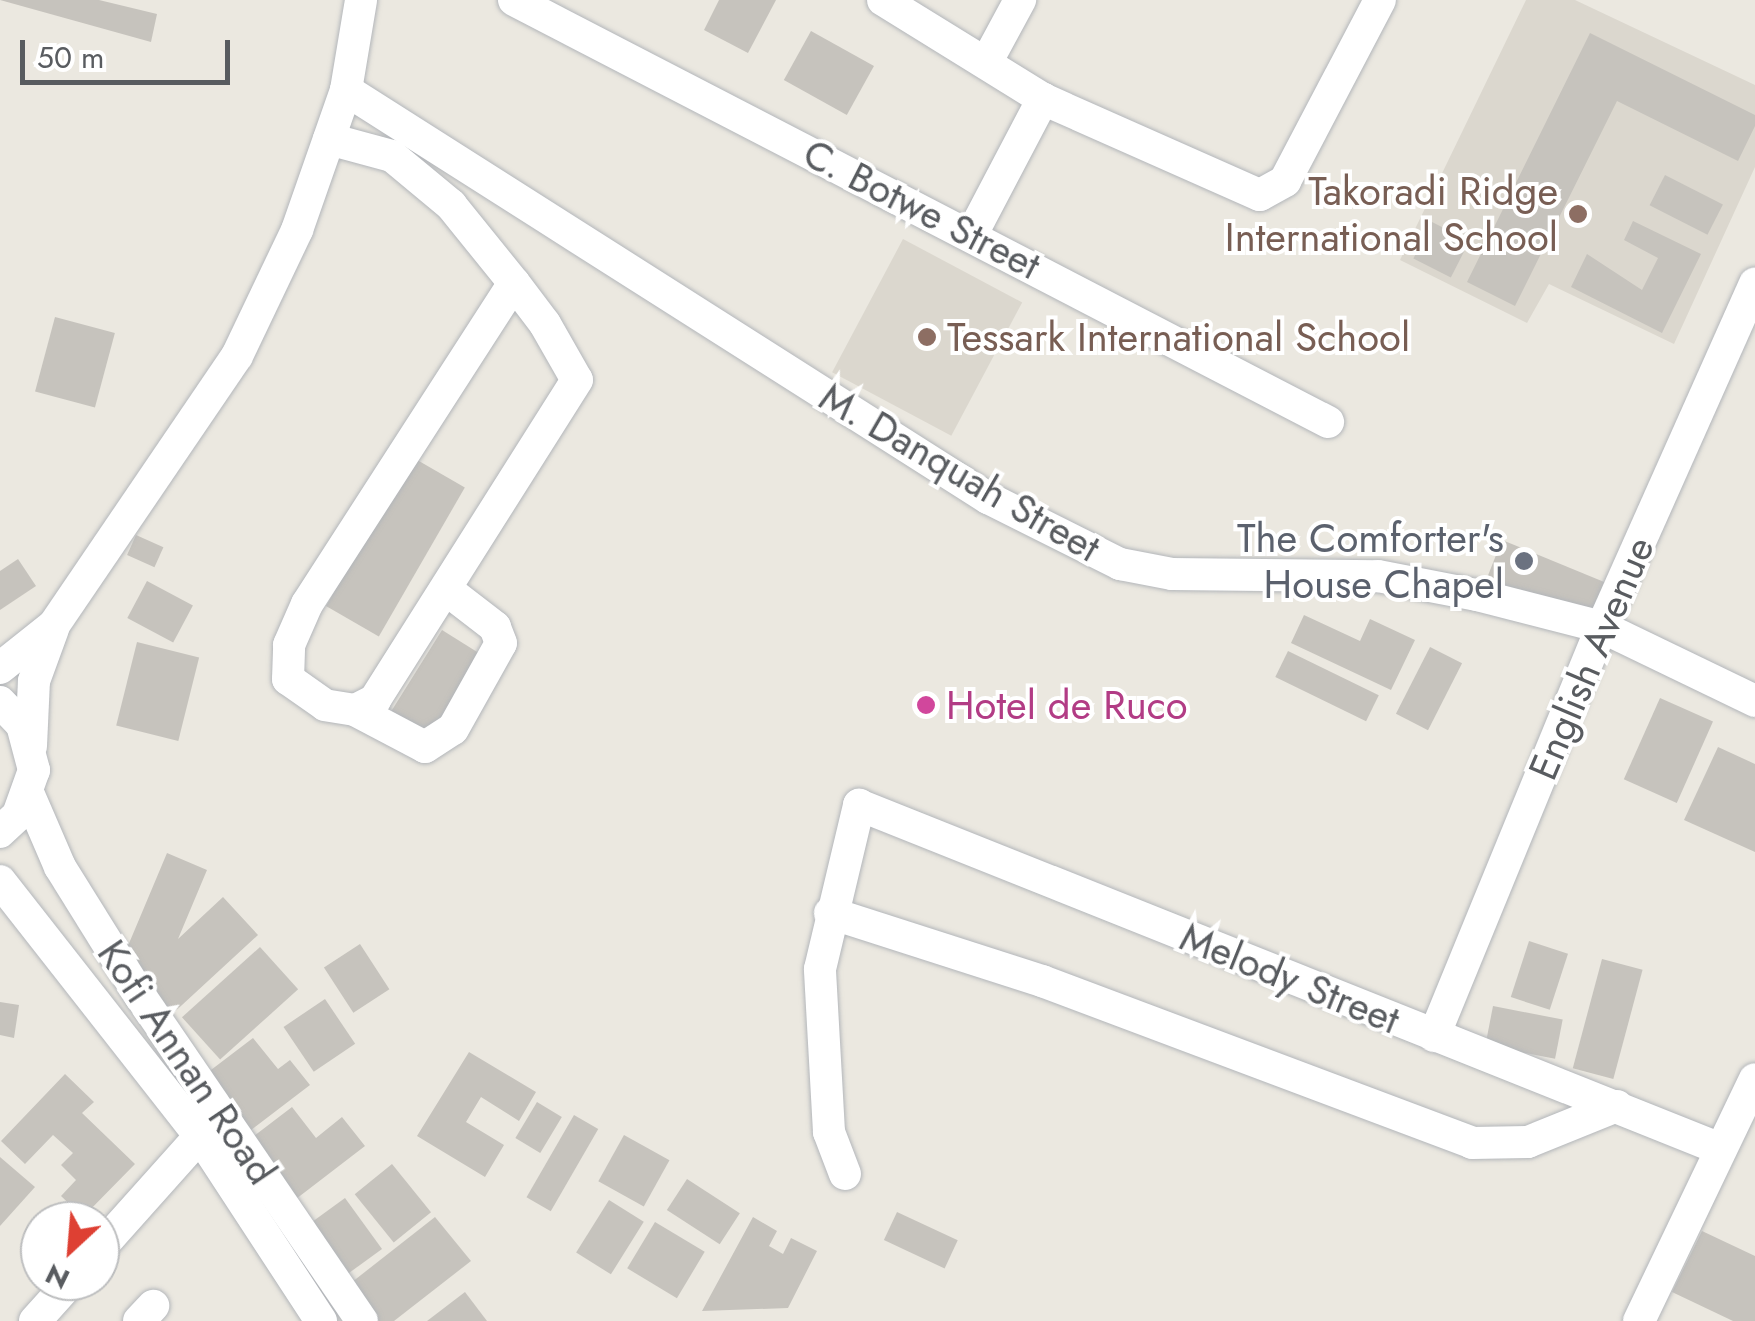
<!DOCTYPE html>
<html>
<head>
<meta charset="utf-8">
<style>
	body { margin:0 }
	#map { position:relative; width:1755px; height:1321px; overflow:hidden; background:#ebe8e0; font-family:Jost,sans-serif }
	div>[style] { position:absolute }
	.education>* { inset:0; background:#dbd7ce; transform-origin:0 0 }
	.building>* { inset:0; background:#c6c3bd; transform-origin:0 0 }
	.roads { filter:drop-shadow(0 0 2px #b3b6ba) drop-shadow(0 0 2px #b3b6ba) }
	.minor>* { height:32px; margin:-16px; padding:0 16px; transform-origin:16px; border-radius:16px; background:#fff }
	.dots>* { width:28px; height:28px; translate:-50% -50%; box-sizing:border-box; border:5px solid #fff; border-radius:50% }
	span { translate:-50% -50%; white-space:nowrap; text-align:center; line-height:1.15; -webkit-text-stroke:8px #fff; paint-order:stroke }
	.education-label { font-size:40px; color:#785e54 }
	.right { translate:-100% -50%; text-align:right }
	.left { translate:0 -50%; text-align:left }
	.street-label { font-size:40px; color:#595c60 }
	.worship-label { font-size:40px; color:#5b616d }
	.hotel-label { font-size:40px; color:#b23c85 }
	.north { position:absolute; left:20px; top:1201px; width:100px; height:100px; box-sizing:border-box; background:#fff; border:2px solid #bdbebf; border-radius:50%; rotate:206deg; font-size:28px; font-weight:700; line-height:40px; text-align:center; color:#595c60 }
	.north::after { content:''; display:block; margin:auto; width:35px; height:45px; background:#de4033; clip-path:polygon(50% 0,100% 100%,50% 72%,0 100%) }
	.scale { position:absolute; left:20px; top:40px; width:210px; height:45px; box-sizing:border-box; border:5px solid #595c60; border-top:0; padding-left:12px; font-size:30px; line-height:35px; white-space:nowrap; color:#595c60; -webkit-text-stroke:8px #fff; paint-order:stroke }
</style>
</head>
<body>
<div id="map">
	<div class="education">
		<i style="clip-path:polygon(1526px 0,1575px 0,1755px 85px,1755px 167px,1674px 344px,1549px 284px,1527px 323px,1400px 260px)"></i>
		<i style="left:903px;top:239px;width:135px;height:151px;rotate:28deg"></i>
	</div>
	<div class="building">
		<i style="clip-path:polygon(0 0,99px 0,157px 14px,151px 42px)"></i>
		<i style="clip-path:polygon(719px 0,776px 0,748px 53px,704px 30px)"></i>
		<i style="left:811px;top:31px;width:72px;height:56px;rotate:29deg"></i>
		<i style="clip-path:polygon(1590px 33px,1755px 115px,1755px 126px,1738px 161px,1617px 101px,1515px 306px,1467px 282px)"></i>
		<i style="left:1665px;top:175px;width:65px;height:34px;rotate:27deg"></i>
		<i style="clip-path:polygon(1633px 221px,1701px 254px,1662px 333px,1571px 287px,1587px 254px,1642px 290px,1658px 258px,1624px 240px)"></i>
		<i style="left:1432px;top:222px;width:42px;height:41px;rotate:27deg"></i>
		<i style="left:55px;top:317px;width:62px;height:77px;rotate:15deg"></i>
		<i style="left:412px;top:457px;width:61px;height:172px;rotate:30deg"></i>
		<i style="left:136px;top:535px;width:30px;height:22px;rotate:24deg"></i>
		<i style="clip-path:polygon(1502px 540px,1609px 584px,1590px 611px,1485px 583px)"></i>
		<i style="clip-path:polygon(18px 559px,36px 586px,0 610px,0 571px)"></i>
		<i style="left:147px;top:581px;width:52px;height:42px;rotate:28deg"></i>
		<i style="clip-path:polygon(1304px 615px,1360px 641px,1370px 619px,1415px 640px,1391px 690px,1291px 643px)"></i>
		<i style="left:442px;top:630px;width:49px;height:97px;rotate:32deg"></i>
		<i style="left:137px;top:642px;width:64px;height:86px;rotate:14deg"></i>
		<i style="left:1430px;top:647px;width:36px;height:75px;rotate:27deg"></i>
		<i style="left:1288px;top:651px;width:101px;height:29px;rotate:26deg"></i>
		<i style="left:1660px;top:698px;width:58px;height:89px;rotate:24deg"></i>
		<i style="clip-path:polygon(1718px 747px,1755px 764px,1755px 852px,1684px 820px)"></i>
		<i style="clip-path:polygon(167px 853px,207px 870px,178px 939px,223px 897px,258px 935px,169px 1017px,122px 960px)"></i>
		<i style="left:1529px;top:941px;width:41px;height:59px;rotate:18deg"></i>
		<i style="left:360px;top:944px;width:54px;height:43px;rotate:57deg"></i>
		<i style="left:260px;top:947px;width:57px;height:105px;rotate:48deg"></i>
		<i style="left:1602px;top:959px;width:42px;height:113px;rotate:15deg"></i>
		<i style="left:325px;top:999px;width:54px;height:50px;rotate:56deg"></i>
		<i style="clip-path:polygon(0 1002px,19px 1005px,14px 1038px,0 1035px)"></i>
		<i style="left:1493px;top:1006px;width:71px;height:40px;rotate:11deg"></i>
		<i style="clip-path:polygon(253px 1038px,278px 1069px,290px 1060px,310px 1085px,251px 1130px,207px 1073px)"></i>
		<i style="clip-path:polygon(469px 1052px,536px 1092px,519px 1121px,481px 1097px,466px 1122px,504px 1145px,485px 1177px,417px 1136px)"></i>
		<i style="clip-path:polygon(65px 1074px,94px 1102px,82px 1113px,135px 1164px,83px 1217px,61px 1196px,76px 1180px,61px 1165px,73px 1153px,53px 1135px,25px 1164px,1px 1141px)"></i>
		<i style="left:537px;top:1102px;width:29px;height:42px;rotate:31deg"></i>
		<i style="clip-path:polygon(292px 1107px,316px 1138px,342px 1117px,365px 1146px,296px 1199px,250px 1139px)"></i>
		<i style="left:574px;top:1115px;width:28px;height:95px;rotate:30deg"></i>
		<i style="left:624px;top:1135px;width:52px;height:53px;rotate:29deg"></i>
		<i style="clip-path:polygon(0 1157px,35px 1187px,0 1226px)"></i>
		<i style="left:392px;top:1164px;width:62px;height:48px;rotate:51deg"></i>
		<i style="left:687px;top:1179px;width:63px;height:37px;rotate:33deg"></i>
		<i style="left:345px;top:1198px;width:63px;height:51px;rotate:54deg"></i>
		<i style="left:609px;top:1200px;width:41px;height:62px;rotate:32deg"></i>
		<i style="left:897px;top:1212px;width:67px;height:31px;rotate:25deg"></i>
		<i style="clip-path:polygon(435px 1217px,471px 1261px,394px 1321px,374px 1321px,347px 1286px)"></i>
		<i style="clip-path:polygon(753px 1217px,777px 1231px,769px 1246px,783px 1254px,791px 1238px,817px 1251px,788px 1308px,702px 1311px)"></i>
		<i style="left:655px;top:1222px;width:58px;height:54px;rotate:31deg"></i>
		<i style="clip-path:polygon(1702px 1231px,1755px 1256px,1755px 1321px,1733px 1321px,1672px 1292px)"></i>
		<i style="clip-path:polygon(465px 1292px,487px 1321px,427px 1321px)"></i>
	</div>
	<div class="roads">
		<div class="minor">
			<i style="left:514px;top:0;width:917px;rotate:27.4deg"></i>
			<i style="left:883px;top:0;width:188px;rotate:31.7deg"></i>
			<i style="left:1043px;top:99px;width:237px;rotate:23.9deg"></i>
			<i style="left:1260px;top:195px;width:29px;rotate:-29deg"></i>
			<i style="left:1285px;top:181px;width:204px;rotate:-62.3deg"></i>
			<i style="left:986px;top:63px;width:72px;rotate:-61.6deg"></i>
			<i style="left:346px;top:90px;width:761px;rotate:32.44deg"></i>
			<i style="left:988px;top:498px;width:148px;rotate:26.6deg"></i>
			<i style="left:1120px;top:564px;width:53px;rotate:10.9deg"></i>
			<i style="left:1172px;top:574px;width:206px;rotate:0.6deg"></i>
			<i style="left:1378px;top:576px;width:101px;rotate:10.9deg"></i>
			<i style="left:1477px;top:595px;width:129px;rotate:14.4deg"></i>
			<i style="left:1602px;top:627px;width:170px;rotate:25.8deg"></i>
			<i style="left:329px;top:139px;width:65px;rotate:15.1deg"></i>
			<i style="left:392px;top:156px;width:77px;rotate:39.7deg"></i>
			<i style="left:451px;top:205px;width:100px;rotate:51.1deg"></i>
			<i style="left:514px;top:283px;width:51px;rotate:52.9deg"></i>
			<i style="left:545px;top:324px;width:64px;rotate:60.3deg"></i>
			<i style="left:577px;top:380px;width:378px;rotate:122.3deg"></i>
			<i style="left:375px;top:700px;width:22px;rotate:153deg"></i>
			<i style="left:355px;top:710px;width:30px;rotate:-171deg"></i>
			<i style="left:325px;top:705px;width:45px;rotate:-144.9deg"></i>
			<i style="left:288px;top:679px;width:34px;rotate:-88deg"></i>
			<i style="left:289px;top:645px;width:45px;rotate:-66.3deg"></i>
			<i style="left:307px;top:604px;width:382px;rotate:-57.2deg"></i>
			<i style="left:972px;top:234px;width:153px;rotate:-62.3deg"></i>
			<i style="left:0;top:668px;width:69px;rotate:-38.5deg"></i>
			<i style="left:54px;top:625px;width:325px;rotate:-55.8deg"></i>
			<i style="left:237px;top:356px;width:140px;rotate:-64.5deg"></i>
			<i style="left:297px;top:230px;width:148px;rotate:-70.7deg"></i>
			<i style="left:346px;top:90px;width:91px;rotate:-80.5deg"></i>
			<i style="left:0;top:702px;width:32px;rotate:46deg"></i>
			<i style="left:22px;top:725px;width:47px;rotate:75.1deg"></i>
			<i style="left:34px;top:770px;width:48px;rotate:109.6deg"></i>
			<i style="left:18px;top:815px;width:25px;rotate:137deg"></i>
			<i style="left:355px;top:710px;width:79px;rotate:27.9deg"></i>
			<i style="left:425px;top:747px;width:33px;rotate:-33deg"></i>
			<i style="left:453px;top:729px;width:98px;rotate:-60.8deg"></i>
			<i style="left:501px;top:643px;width:17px;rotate:-111deg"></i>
			<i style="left:495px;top:627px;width:61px;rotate:-142.4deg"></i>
			<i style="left:31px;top:746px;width:65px;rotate:-87.4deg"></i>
			<i style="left:34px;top:681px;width:55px;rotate:-69.9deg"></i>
			<i style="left:29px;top:795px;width:78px;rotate:66.7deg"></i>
			<i style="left:60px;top:867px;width:153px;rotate:58.1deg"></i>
			<i style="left:141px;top:997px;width:392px;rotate:55.7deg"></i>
			<i style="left:0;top:881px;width:324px;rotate:51.9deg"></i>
			<i style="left:200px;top:1136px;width:221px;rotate:56.8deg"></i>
			<i style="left:830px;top:913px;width:223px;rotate:17.8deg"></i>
			<i style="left:1042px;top:981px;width:460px;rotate:20.6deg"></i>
			<i style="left:1472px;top:1143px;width:56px;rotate:-1deg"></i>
			<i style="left:1528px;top:1142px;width:96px;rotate:-22deg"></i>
			<i style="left:1434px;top:1036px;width:442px;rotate:-67.7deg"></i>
			<i style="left:1602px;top:627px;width:376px;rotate:-66deg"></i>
			<i style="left:845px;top:1174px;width:45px;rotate:-110.9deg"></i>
			<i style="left:829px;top:1132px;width:163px;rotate:-93.2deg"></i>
			<i style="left:820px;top:969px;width:169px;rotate:-76.6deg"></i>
			<i style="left:859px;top:805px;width:928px;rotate:21.76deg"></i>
			<i style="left:100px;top:1248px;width:150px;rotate:-48.2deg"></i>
			<i style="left:35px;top:1321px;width:54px;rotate:-48deg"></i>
			<i style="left:139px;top:1321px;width:21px;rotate:-47deg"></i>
			<i style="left:1639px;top:1321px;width:268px;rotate:-64.4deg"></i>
		</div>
	</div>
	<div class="dots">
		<i style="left:1578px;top:214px;background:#8d6e63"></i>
		<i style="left:927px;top:337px;background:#8d6e63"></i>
		<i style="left:1524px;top:561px;background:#6b7280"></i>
		<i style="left:926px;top:705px;background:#d1479c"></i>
	</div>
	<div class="education-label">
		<span class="right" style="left:1558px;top:214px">Takoradi Ridge<br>International School</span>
		<span class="left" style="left:947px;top:337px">Tessark International School</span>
	</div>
	<div class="street-label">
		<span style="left:922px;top:209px;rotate:27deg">C. Botwe Street</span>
		<span style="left:960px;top:472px;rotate:30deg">M. Danquah Street</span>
		<span style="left:1591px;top:658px;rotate:-67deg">English Avenue</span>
		<span style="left:1290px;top:978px;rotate:22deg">Melody Street</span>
		<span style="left:187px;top:1062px;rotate:56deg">Kofi Annan Road</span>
	</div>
	<div class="worship-label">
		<span class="right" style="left:1504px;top:561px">The Comforter's<br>House Chapel</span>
	</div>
	<div class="hotel-label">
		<span class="left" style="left:946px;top:705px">Hotel de Ruco</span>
	</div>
	<div class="north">N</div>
	<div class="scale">50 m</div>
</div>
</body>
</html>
